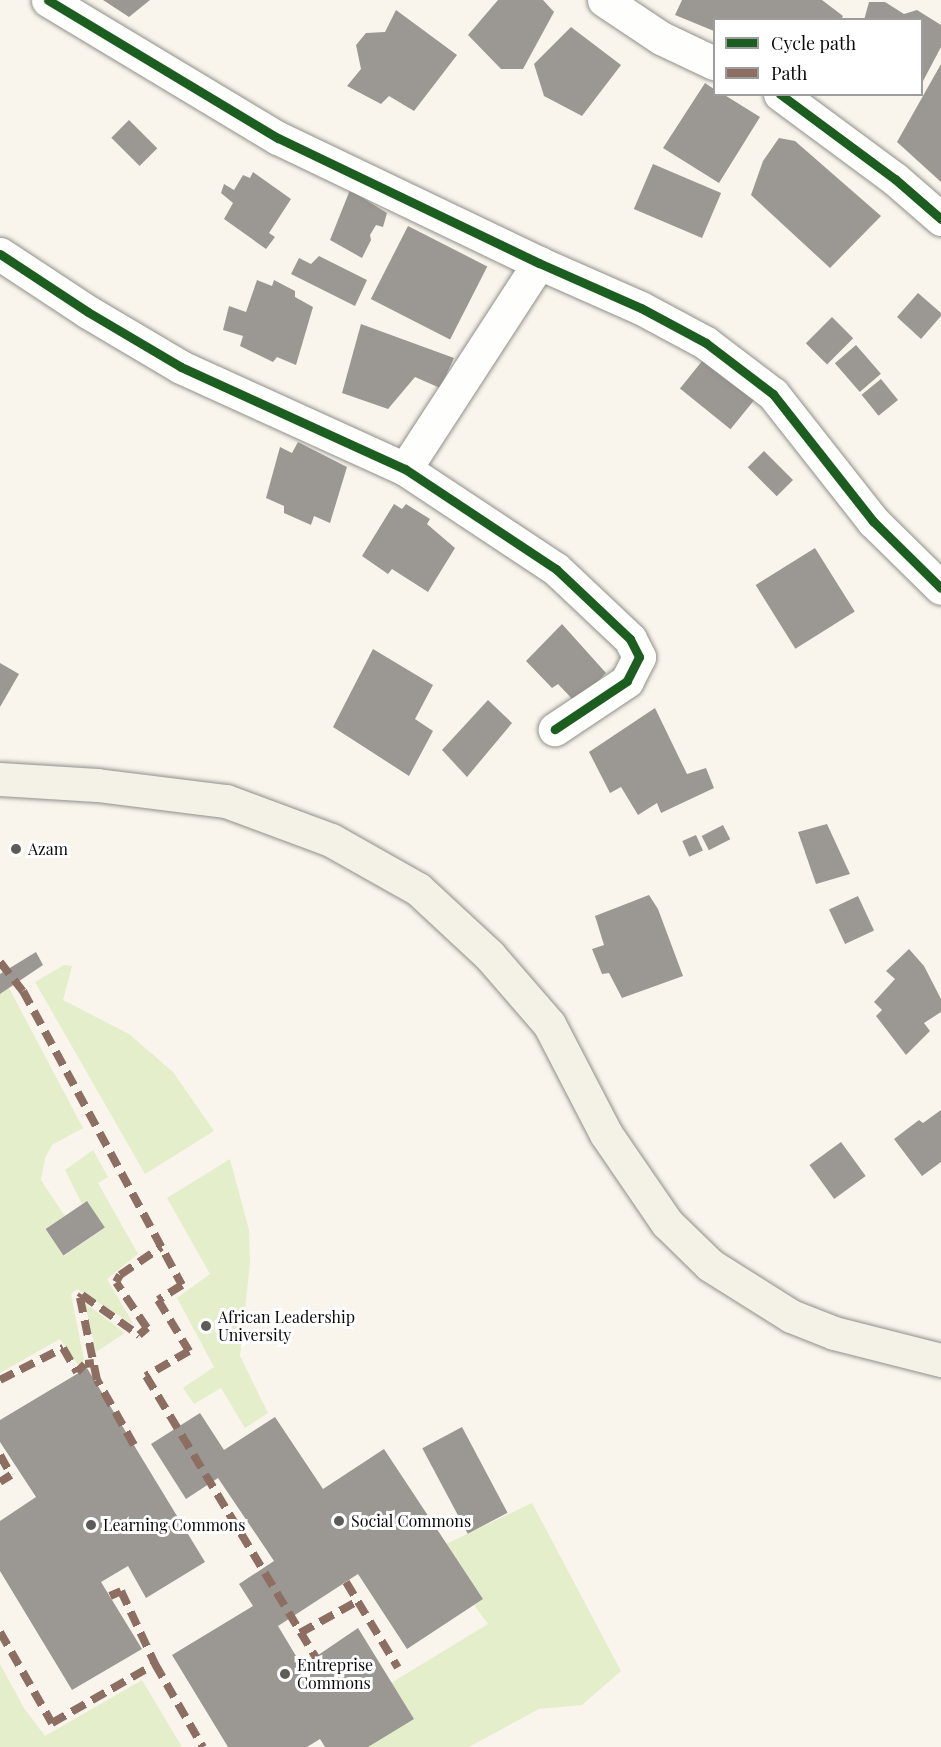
<!DOCTYPE html>
<html>
<head>
<meta charset="utf-8">
<style>
	body { margin:0 }
	#map { position:relative; width:941px; height:1747px; overflow:hidden; background:#f9f5ec; font-family:"Playfair Display",serif }
	div>[style] { position:absolute }
	.green>* { inset:0; background:#e4eecb }
	.building>* { inset:0; background:#9b9893; transform-origin:0 0 }
	.roads { filter:drop-shadow(0 0 2px #918f8b) drop-shadow(0 0 2px #918f8b) }
	.minor>* { height:33px; margin:-16.5px; padding:0 16.5px; transform-origin:16.5px; border-radius:16.5px; background:#fefefc }
	.secondary>* { height:33px; margin:-16.5px; padding:0 16.5px; transform-origin:16.5px; border-radius:16.5px; background:#f4f1e6 }
	.quiet>* { height:8px; margin-top:-4px; transform-origin:0; background:repeating-linear-gradient(90deg,#8d6e63 0 15px,transparent 0 23px) }
	.cycleway>* { height:9px; margin:-4.5px; padding:0 4.5px; transform-origin:4.5px; border-radius:4.5px; background:#1b5e20 }
	.dots>* { width:16px; height:16px; translate:-50% -50%; box-sizing:border-box; border:3px solid #fff; border-radius:50% }
	span { translate:-50% -50%; white-space:nowrap; text-align:center; line-height:1.15; -webkit-text-stroke:6px #fff; paint-order:stroke }
	.poi-label { font-size:16px; color:#090909 }
	.left { translate:0 -50%; text-align:left }
	.legend { position:absolute; left:713px; top:18px; width:210px; height:78px; box-sizing:border-box; background:#fff; border:2px solid #9d9d9d; margin:0; padding:8px 10px; list-style:none; font-size:18px; color:#090909 }
	.legend li { display:flex; align-items:center; gap:12px; height:30px }
	.legend b { width:30px; border:2px solid #9d9d9d }
</style>
</head>
<body>
<div id="map">
	<div class="green">
		<i style="clip-path:polygon(64px 965px,72px 966px,63px 1000px,129px 1034px,173px 1072px,214px 1131px,145px 1174px,35px 982px)"></i>
		<i style="clip-path:polygon(9px 988px,83px 1128px,52px 1145px,45px 1158px,41px 1180px,65px 1216px,45px 1229px,64px 1256px,105px 1228px,87px 1201px,82px 1204px,65px 1170px,93px 1150px,108px 1177px,98px 1183px,138px 1254px,107px 1279px,134px 1325px,77px 1289px,71px 1294px,84px 1360px,78px 1365px,60px 1339px,0 1373px,0 994px)"></i>
		<i style="clip-path:polygon(230px 1159px,249px 1230px,250px 1263px,240px 1356px,268px 1413px,245px 1428px,221px 1388px,194px 1404px,183px 1388px,214px 1367px,177px 1298px,210px 1274px,167px 1198px)"></i>
		<i style="clip-path:polygon(85px 1303px,125px 1333px,96px 1352px)"></i>
		<i style="clip-path:polygon(532px 1503px,621px 1671px,582px 1705px,539px 1709px,469px 1747px,368px 1747px,391px 1683px,488px 1624px,474px 1605px,483px 1599px,446px 1544px)"></i>
		<i style="clip-path:polygon(0 1664px,24px 1708px,45px 1736px,142px 1680px,182px 1747px,0 1747px)"></i>
	</div>
	<div class="building">
		<i style="clip-path:polygon(103px 0,150px 0,129px 17px)"></i>
		<i style="clip-path:polygon(498px 0,543px 0,554px 12px,523px 69px,501px 69px,468px 35px)"></i>
		<i style="clip-path:polygon(682px 0,822px 0,843px 16px,841px 20px,714px 20px,714px 31px,675px 15px)"></i>
		<i style="clip-path:polygon(869px 2px,885px 2px,904px 14px,917px 10px,941px 25px,941px 47px,922px 83px,922px 20px,864px 20px)"></i>
		<i style="clip-path:polygon(396px 10px,457px 55px,414px 111px,389px 96px,381px 104px,347px 86px,361px 69px,356px 45px,366px 33px,385px 32px)"></i>
		<i style="clip-path:polygon(571px 27px,621px 65px,582px 116px,544px 96px,534px 64px)"></i>
		<i style="clip-path:polygon(941px 64px,941px 182px,897px 142px)"></i>
		<i style="clip-path:polygon(705px 83px,714px 89px,714px 94px,723px 94px,760px 117px,719px 183px,663px 148px)"></i>
		<i style="left:129px;top:120px;width:40px;height:25px;rotate:45deg"></i>
		<i style="clip-path:polygon(779px 138px,795px 141px,881px 216px,830px 268px,751px 195px,763px 161px)"></i>
		<i style="left:653px;top:164px;width:74px;height:49px;rotate:23deg"></i>
		<i style="clip-path:polygon(253px 172px,291px 199px,269px 233px,275px 237px,266px 249px,224px 219px,233px 203px,221px 193px,224px 184px,234px 190px,243px 175px,250px 178px)"></i>
		<i style="clip-path:polygon(350px 190px,387px 213px,383px 227px,376px 225px,370px 235px,371px 240px,362px 258px,330px 240px)"></i>
		<i style="left:408px;top:226px;width:89px;height:82px;rotate:27deg"></i>
		<i style="clip-path:polygon(319px 256px,367px 280px,355px 306px,291px 274px,299px 258px,311px 264px)"></i>
		<i style="clip-path:polygon(257px 280px,272px 286px,274px 280px,295px 291px,295px 297px,313px 307px,296px 365px,277px 357px,273px 362px,240px 346px,243px 336px,223px 330px,229px 306px,246px 312px)"></i>
		<i style="clip-path:polygon(918px 293px,941px 313px,941px 316px,921px 339px,897px 317px)"></i>
		<i style="left:832px;top:317px;width:30px;height:37px;rotate:45deg"></i>
		<i style="clip-path:polygon(361px 324px,454px 358px,440px 388px,415px 377px,388px 409px,342px 393px)"></i>
		<i style="left:856px;top:345px;width:38px;height:28px;rotate:49deg"></i>
		<i style="left:707px;top:355px;width:65px;height:43px;rotate:39deg"></i>
		<i style="left:881px;top:379px;width:27px;height:25px;rotate:51deg"></i>
		<i style="clip-path:polygon(298px 442px,347px 467px,330px 523px,314px 516px,311px 525px,284px 513px,284px 506px,266px 498px,280px 447px,292px 453px)"></i>
		<i style="left:764px;top:451px;width:41px;height:23px;rotate:45deg"></i>
		<i style="clip-path:polygon(394px 504px,402px 509px,406px 504px,430px 519px,427px 524px,455px 548px,428px 592px,392px 569px,388px 574px,362px 556px)"></i>
		<i style="left:815px;top:548px;width:75px;height:70px;rotate:58deg"></i>
		<i style="clip-path:polygon(562px 624px,606px 673px,576px 703px,558px 684px,552px 688px,526px 661px)"></i>
		<i style="clip-path:polygon(373px 649px,433px 685px,415px 719px,433px 731px,409px 776px,333px 727px)"></i>
		<i style="clip-path:polygon(0 663px,19px 674px,0 707px)"></i>
		<i style="clip-path:polygon(488px 700px,512px 723px,467px 777px,442px 750px)"></i>
		<i style="clip-path:polygon(655px 708px,687px 774px,706px 768px,714px 788px,661px 813px,657px 803px,638px 815px,621px 787px,610px 793px,589px 752px)"></i>
		<i style="clip-path:polygon(827px 824px,850px 874px,816px 884px,798px 832px)"></i>
		<i style="left:723px;top:825px;width:16px;height:24px;rotate:63deg"></i>
		<i style="left:696px;top:835px;width:17px;height:15px;rotate:66deg"></i>
		<i style="clip-path:polygon(649px 895px,658px 909px,683px 976px,622px 998px,609px 973px,602px 974px,592px 949px,604px 945px,595px 916px)"></i>
		<i style="left:858px;top:896px;width:38px;height:32px;rotate:65deg"></i>
		<i style="clip-path:polygon(909px 949px,924px 966px,941px 999px,941px 1012px,924px 1023px,930px 1031px,906px 1055px,876px 1016px,882px 1010px,874px 1002px,895px 979px,886px 971px)"></i>
		<i style="clip-path:polygon(36px 952px,43px 965px,0 994px,0 974px)"></i>
		<i style="clip-path:polygon(941px 1110px,941px 1162px,922px 1176px,894px 1139px,919px 1120px,923px 1123px)"></i>
		<i style="left:841px;top:1142px;width:42px;height:39px;rotate:54deg"></i>
		<i style="left:87px;top:1201px;width:32px;height:50px;rotate:56deg"></i>
		<i style="clip-path:polygon(87px 1368px,205px 1562px,146px 1598px,128px 1566px,101px 1582px,142px 1649px,72px 1690px,0 1571px,0 1521px,36px 1497px,0 1442px,0 1420px)"></i>
		<i style="clip-path:polygon(200px 1413px,224px 1450px,275px 1417px,323px 1489px,384px 1449px,483px 1599px,407px 1649px,358px 1574px,278px 1626px,302px 1666px,358px 1628px,414px 1719px,368px 1747px,325px 1747px,320px 1739px,307px 1747px,228px 1747px,172px 1655px,253px 1606px,239px 1584px,274px 1561px,218px 1478px,186px 1499px,151px 1444px)"></i>
		<i style="left:462px;top:1427px;width:97px;height:45px;rotate:62deg"></i>
	</div>
	<div class="roads">
		<div class="minor">
			<i style="left:48px;top:0;width:268px;rotate:31deg"></i>
			<i style="left:278px;top:138px;width:289px;rotate:25.6deg"></i>
			<i style="left:539px;top:263px;width:111px;rotate:23.8deg"></i>
			<i style="left:641px;top:308px;width:74px;rotate:28.3deg"></i>
			<i style="left:706px;top:343px;width:84px;rotate:37.3deg"></i>
			<i style="left:773px;top:394px;width:162px;rotate:51.8deg"></i>
			<i style="left:873px;top:521px;width:95px;rotate:44.6deg"></i>
			<i style="left:604px;top:0;width:69px;rotate:33.7deg"></i>
			<i style="left:661px;top:38px;width:59px;rotate:25.3deg"></i>
			<i style="left:780px;top:94px;width:143px;rotate:36.5deg"></i>
			<i style="left:895px;top:179px;width:61px;rotate:41deg"></i>
			<i style="left:0;top:254px;width:105px;rotate:33.4deg"></i>
			<i style="left:88px;top:312px;width:108px;rotate:30.6deg"></i>
			<i style="left:181px;top:367px;width:246px;rotate:24.5deg"></i>
			<i style="left:405px;top:469px;width:181px;rotate:33.5deg"></i>
			<i style="left:556px;top:569px;width:102px;rotate:43.4deg"></i>
			<i style="left:630px;top:639px;width:20px;rotate:63deg"></i>
			<i style="left:639px;top:657px;width:27px;rotate:117deg"></i>
			<i style="left:627px;top:681px;width:87px;rotate:146.3deg"></i>
			<i style="left:405px;top:469px;width:246px;rotate:-57deg"></i>
		</div>
		<div class="secondary">
			<i style="left:0;top:779px;width:97px;rotate:3.5deg"></i>
			<i style="left:97px;top:785px;width:130px;rotate:7.1deg"></i>
			<i style="left:226px;top:801px;width:112px;rotate:20.4deg"></i>
			<i style="left:331px;top:840px;width:100px;rotate:29.4deg"></i>
			<i style="left:418px;top:889px;width:98px;rotate:42.9deg"></i>
			<i style="left:490px;top:956px;width:90px;rotate:49.1deg"></i>
			<i style="left:549px;top:1024px;width:124px;rotate:62.6deg"></i>
			<i style="left:606px;top:1134px;width:108px;rotate:55.6deg"></i>
			<i style="left:667px;top:1223px;width:60px;rotate:44.3deg"></i>
			<i style="left:710px;top:1265px;width:96px;rotate:32.2deg"></i>
			<i style="left:791px;top:1316px;width:46px;rotate:21.6deg"></i>
			<i style="left:834px;top:1333px;width:110px;rotate:14.2deg"></i>
		</div>
	</div>
	<div class="quiet">
		<i style="left:0;top:962px;width:37px;rotate:52deg"></i>
		<i style="left:23px;top:991px;width:334px;rotate:61.6deg"></i>
		<i style="left:182px;top:1285px;width:28px;rotate:148deg"></i>
		<i style="left:158px;top:1300px;width:60px;rotate:58.7deg"></i>
		<i style="left:189px;top:1351px;width:50px;rotate:149.8deg"></i>
		<i style="left:146px;top:1376px;width:329px;rotate:58.9deg"></i>
		<i style="left:0;top:1380px;width:71px;rotate:-26.9deg"></i>
		<i style="left:63px;top:1348px;width:28px;rotate:60deg"></i>
		<i style="left:77px;top:1372px;width:11px;rotate:-45deg"></i>
		<i style="left:85px;top:1364px;width:9px;rotate:-6deg"></i>
		<i style="left:134px;top:1445px;width:75px;rotate:-119.6deg"></i>
		<i style="left:97px;top:1380px;width:84px;rotate:-101.7deg"></i>
		<i style="left:80px;top:1298px;width:4px;rotate:-56deg"></i>
		<i style="left:82px;top:1295px;width:70px;rotate:35.1deg"></i>
		<i style="left:139px;top:1335px;width:11px;rotate:-41deg"></i>
		<i style="left:147px;top:1328px;width:55px;rotate:-124deg"></i>
		<i style="left:116px;top:1282px;width:8px;rotate:-60deg"></i>
		<i style="left:120px;top:1275px;width:50px;rotate:-34.3deg"></i>
		<i style="left:0;top:1455px;width:23px;rotate:61deg"></i>
		<i style="left:11px;top:1475px;width:13px;rotate:148deg"></i>
		<i style="left:346px;top:1582px;width:100px;rotate:58.8deg"></i>
		<i style="left:110px;top:1596px;width:12px;rotate:-24deg"></i>
		<i style="left:121px;top:1591px;width:81px;rotate:65deg"></i>
		<i style="left:0;top:1632px;width:105px;rotate:60.3deg"></i>
		<i style="left:52px;top:1723px;width:119px;rotate:-29.8deg"></i>
		<i style="left:155px;top:1664px;width:96px;rotate:60deg"></i>
		<i style="left:300px;top:1633px;width:66px;rotate:-28.9deg"></i>
	</div>
	<div class="cycleway">
		<i style="left:48px;top:0;width:268px;rotate:31deg"></i>
		<i style="left:278px;top:138px;width:289px;rotate:25.6deg"></i>
		<i style="left:539px;top:263px;width:111px;rotate:23.8deg"></i>
		<i style="left:641px;top:308px;width:74px;rotate:28.3deg"></i>
		<i style="left:706px;top:343px;width:84px;rotate:37.3deg"></i>
		<i style="left:773px;top:394px;width:162px;rotate:51.8deg"></i>
		<i style="left:873px;top:521px;width:95px;rotate:44.6deg"></i>
		<i style="left:780px;top:94px;width:143px;rotate:36.5deg"></i>
		<i style="left:895px;top:179px;width:61px;rotate:41deg"></i>
		<i style="left:0;top:254px;width:105px;rotate:33.4deg"></i>
		<i style="left:88px;top:312px;width:108px;rotate:30.6deg"></i>
		<i style="left:181px;top:367px;width:246px;rotate:24.5deg"></i>
		<i style="left:405px;top:469px;width:181px;rotate:33.5deg"></i>
		<i style="left:556px;top:569px;width:102px;rotate:43.4deg"></i>
		<i style="left:630px;top:639px;width:20px;rotate:63deg"></i>
		<i style="left:639px;top:657px;width:27px;rotate:117deg"></i>
		<i style="left:627px;top:681px;width:87px;rotate:146.3deg"></i>
	</div>
	<div class="dots">
		<i style="left:16px;top:849px;background:#5d5c58"></i>
		<i style="left:206px;top:1326px;background:#5d5c58"></i>
		<i style="left:339px;top:1521px;background:#5d5c58"></i>
		<i style="left:91px;top:1525px;background:#5d5c58"></i>
		<i style="left:285px;top:1674px;background:#5d5c58"></i>
	</div>
	<div class="poi-label">
		<span class="left" style="left:28px;top:849px">Azam</span>
		<span class="left" style="left:218px;top:1326px">African Leadership<br>University</span>
		<span class="left" style="left:351px;top:1521px">Social Commons</span>
		<span class="left" style="left:103px;top:1525px">Learning Commons</span>
		<span class="left" style="left:297px;top:1674px">Entreprise<br>Commons</span>
	</div>
	<ul class="legend">
	<li><b style="height:8px;background:#1b5e20"></b>Cycle path</li>
	<li><b style="height:8px;background:#8d6e63"></b>Path</li>
	</ul>
</div>
</body>
</html>
